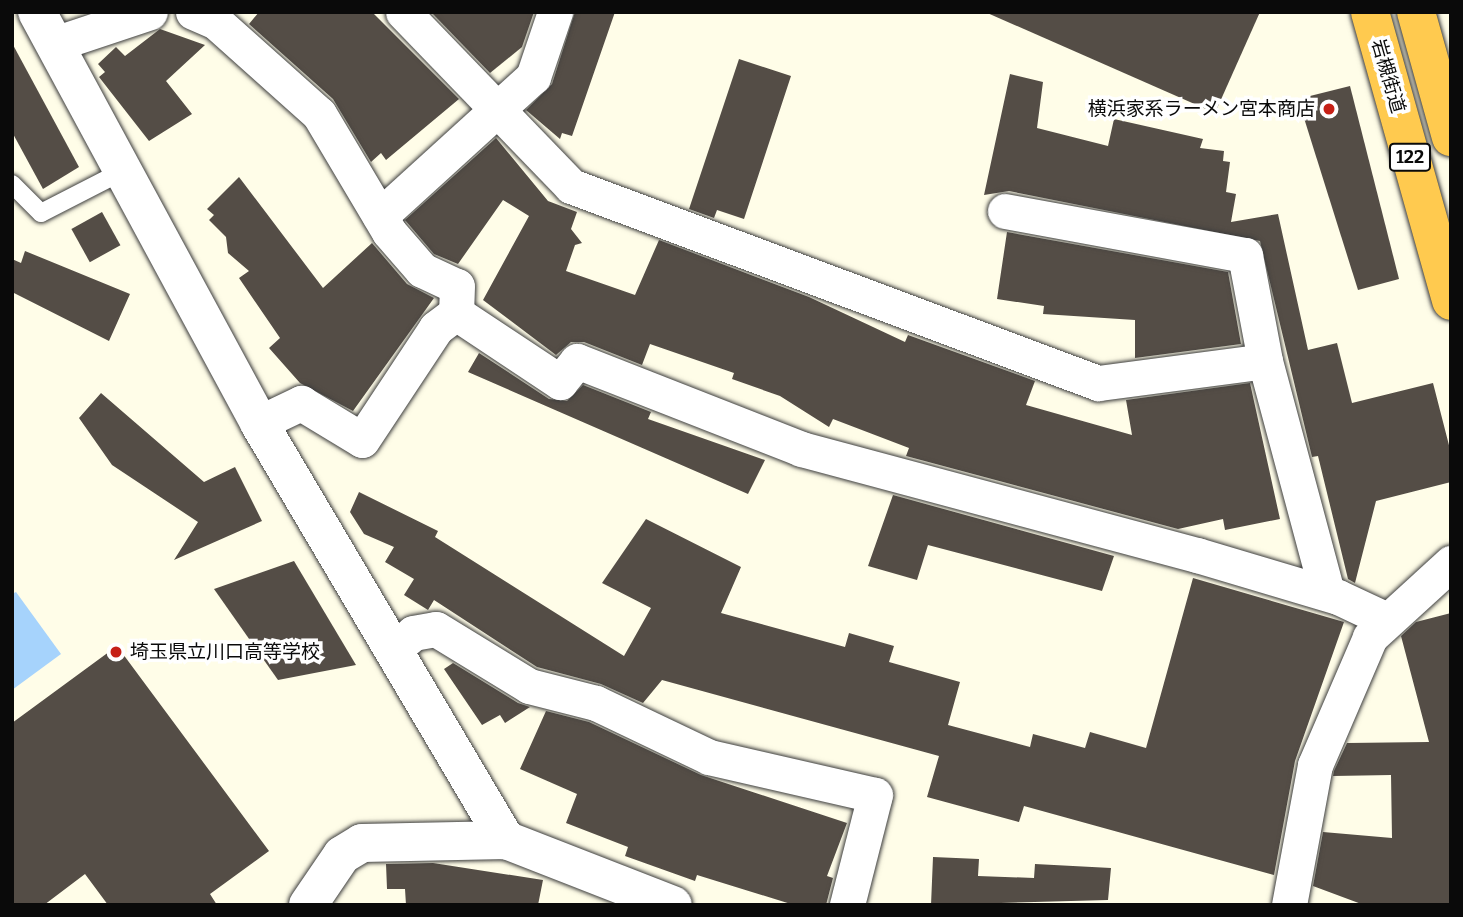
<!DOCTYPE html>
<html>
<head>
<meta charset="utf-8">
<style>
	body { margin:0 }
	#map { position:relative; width:1463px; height:917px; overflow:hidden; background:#fffde8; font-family:Bitter,"Noto Sans JP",serif }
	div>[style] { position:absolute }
	.water>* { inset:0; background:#a6d3fc }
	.building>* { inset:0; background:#544d46; transform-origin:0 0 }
	.roads { filter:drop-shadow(0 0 2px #3d3d3d) drop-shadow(0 0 2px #3d3d3d) }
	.service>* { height:18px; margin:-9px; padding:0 9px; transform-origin:9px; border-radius:9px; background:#fff }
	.minor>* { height:35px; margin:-17.5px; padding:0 17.5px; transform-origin:17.5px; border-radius:17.5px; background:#fff }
	.tertiary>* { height:38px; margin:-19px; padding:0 19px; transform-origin:19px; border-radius:19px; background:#fff }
	.trunk>* { height:38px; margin:-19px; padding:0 19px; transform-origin:19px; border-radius:19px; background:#ffca4f }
	.dots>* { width:19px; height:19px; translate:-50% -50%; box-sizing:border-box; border:4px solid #fff; border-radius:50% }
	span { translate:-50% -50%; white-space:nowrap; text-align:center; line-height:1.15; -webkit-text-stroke:7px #fff; paint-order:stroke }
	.shield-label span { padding:2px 5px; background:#fff; border:2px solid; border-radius:5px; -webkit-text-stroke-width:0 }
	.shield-label { font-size:18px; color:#0a0a0a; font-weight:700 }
	.street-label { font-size:19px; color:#0a0a0a }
	.poi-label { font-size:19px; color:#0a0a0a }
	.right { translate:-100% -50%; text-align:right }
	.left { translate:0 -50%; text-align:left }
	.frame { position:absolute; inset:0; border:14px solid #0a0a0a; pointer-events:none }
</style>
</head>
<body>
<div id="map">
	<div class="water">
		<i style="clip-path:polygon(16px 592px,61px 654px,12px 690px,12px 594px)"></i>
	</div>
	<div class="building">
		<i style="clip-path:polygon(259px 12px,372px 12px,459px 99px,386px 160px,381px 153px,371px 162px,333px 99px,249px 24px)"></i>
		<i style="clip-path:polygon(431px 12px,534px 12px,522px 47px,490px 73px)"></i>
		<i style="clip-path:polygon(575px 12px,615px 12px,572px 136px,562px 133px,560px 139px,526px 110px,552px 84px)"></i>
		<i style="clip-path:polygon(985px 12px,1260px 12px,1215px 113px)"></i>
		<i style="clip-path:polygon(160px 29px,205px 45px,166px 81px,192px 114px,149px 141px,99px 77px,105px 72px,98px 64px,116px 47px,125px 56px)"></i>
		<i style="clip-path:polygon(12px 43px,79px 167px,43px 189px,12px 132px)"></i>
		<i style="clip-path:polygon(739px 59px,791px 76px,744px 219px,717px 210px,714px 218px,689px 209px)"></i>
		<i style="clip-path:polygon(1010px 74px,1043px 82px,1037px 128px,1108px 146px,1114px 119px,1203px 139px,1200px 148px,1224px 151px,1223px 161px,1230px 162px,1226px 192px,1236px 194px,1231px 222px,1278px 214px,1308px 350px,1337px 343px,1352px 403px,1433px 383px,1451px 453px,1451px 482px,1376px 501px,1355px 583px,1348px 579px,1318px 456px,1312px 457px,1260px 241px,1009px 191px,984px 195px)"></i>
		<i style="clip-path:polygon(1350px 86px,1399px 279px,1358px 290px,1298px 99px)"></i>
		<i style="clip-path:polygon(496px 138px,548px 201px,577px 212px,571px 229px,582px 243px,575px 245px,566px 271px,635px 295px,659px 240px,809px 297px,905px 342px,908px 335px,1035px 381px,1026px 405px,1132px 435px,1126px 400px,1250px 383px,1280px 519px,1225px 530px,1223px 519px,1178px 529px,906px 456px,909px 448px,833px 419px,829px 427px,780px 396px,732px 379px,734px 373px,650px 344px,642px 365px,584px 342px,571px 342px,556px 355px,483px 300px,529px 216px,503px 200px,458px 264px,434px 254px,405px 220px)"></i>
		<i style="clip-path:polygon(239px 177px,323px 288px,372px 243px,407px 284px,434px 298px,353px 411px,300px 383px,269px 348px,280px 338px,239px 278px,249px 271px,228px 253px,226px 237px,209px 220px,214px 215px,207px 209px)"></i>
		<i style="left:102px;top:212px;width:38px;height:35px;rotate:61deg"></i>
		<i style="clip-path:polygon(1007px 232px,1228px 272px,1241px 344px,1135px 358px,1135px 320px,1043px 314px,1044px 306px,997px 299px)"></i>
		<i style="clip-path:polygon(25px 251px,130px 294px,109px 341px,12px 292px,12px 259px,21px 263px)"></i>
		<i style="clip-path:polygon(479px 353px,549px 399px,567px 401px,583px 385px,651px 412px,648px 419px,765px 460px,748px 494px,468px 372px)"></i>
		<i style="clip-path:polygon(101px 393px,204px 482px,235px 467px,262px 521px,174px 560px,198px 522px,112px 465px,79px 418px)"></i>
		<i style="clip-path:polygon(359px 492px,438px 531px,435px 537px,624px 656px,651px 608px,602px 583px,646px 519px,741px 567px,721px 613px,845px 647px,849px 633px,894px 646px,889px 662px,960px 682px,948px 725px,1030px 747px,1033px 734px,1085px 748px,1090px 732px,1146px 748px,1193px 578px,1344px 622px,1295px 761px,1274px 875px,1024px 806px,1019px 822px,927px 797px,939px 756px,662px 680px,643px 703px,601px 684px,537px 667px,434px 600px,428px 610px,404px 595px,414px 579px,385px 562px,394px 547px,364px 534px,350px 512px)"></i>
		<i style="clip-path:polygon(893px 495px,1114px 556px,1102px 591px,928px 545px,917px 580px,868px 566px)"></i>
		<i style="clip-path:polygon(294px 561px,356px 665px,278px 680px,214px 589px)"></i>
		<i style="clip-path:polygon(1451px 613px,1451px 905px,1364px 905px,1313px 886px,1323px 832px,1392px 838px,1391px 775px,1333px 776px,1334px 771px,1347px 743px,1429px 742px,1401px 636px,1416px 622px)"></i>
		<i style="clip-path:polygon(117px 646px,269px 851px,210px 894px,217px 905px,108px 905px,85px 874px,44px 905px,12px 905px,12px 723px)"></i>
		<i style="clip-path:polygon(453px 663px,518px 703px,530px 707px,505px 723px,500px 715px,482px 725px,444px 669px)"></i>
		<i style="clip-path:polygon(546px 711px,589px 722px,701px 775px,847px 823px,827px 876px,833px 878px,826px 905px,794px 905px,697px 875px,695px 881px,625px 856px,628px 847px,566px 823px,577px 794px,520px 769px)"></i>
		<i style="clip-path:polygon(933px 857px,979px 859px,978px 876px,1034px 878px,1035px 864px,1111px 868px,1108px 900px,931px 905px)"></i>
		<i style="clip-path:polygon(433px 863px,543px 880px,538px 905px,406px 905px,405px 889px,387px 889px,386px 864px)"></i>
	</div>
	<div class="roads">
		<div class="service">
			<i style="left:12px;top:184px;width:41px;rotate:45deg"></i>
			<i style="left:41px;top:213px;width:92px;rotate:-27.1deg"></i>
		</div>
		<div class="minor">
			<i style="left:193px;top:12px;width:25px;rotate:23deg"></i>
			<i style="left:216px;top:22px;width:138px;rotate:41.8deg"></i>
			<i style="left:319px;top:114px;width:137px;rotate:59.3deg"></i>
			<i style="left:389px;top:232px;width:50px;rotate:49deg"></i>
			<i style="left:422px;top:270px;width:38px;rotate:25deg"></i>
			<i style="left:457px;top:286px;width:27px;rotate:92deg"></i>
			<i style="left:456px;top:313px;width:125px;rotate:33.6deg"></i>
			<i style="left:560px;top:382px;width:27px;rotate:-51deg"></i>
			<i style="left:577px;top:361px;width:241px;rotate:21.4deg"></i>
			<i style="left:801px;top:449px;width:410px;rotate:15deg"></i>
			<i style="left:1197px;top:555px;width:147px;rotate:16.6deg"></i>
			<i style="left:1338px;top:597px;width:52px;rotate:25.1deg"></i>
			<i style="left:403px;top:12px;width:242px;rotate:46deg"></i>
			<i style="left:571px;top:186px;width:563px;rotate:20.5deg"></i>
			<i style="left:1098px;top:383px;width:168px;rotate:-7.5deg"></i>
			<i style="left:54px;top:44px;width:101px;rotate:-18.4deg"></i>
			<i style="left:1005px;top:211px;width:244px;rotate:10.4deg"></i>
			<i style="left:1245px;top:255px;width:108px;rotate:79.3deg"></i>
			<i style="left:1265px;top:361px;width:240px;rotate:75deg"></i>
			<i style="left:380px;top:216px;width:207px;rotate:-42.3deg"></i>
			<i style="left:533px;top:77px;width:69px;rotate:-71.3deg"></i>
			<i style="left:259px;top:423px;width:47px;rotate:-25.5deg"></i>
			<i style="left:301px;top:403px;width:71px;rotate:31.2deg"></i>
			<i style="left:362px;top:440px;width:134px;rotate:-56.5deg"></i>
			<i style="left:436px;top:328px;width:25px;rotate:-37deg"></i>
			<i style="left:393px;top:650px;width:26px;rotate:-40deg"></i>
			<i style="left:413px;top:633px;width:23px;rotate:-10deg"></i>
			<i style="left:436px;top:629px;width:109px;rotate:31.5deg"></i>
			<i style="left:529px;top:686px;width:69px;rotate:14.2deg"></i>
			<i style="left:596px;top:703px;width:125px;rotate:25.5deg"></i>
			<i style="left:709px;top:757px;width:170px;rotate:12.9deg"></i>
			<i style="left:875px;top:795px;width:114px;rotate:104.3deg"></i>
			<i style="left:1289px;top:905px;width:142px;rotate:-79.5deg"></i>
			<i style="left:1315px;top:765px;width:139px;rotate:-66.7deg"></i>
			<i style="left:1370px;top:637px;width:110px;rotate:-42.4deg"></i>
		</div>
		<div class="tertiary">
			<i style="left:37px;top:12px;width:467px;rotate:61.6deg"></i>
			<i style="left:259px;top:423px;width:485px;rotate:59.4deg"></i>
			<i style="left:506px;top:840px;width:179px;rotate:21.3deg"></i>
			<i style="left:308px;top:905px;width:60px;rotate:-55.8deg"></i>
			<i style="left:342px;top:855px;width:23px;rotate:-31deg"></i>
			<i style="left:362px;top:843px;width:144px;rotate:-1.2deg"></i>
		</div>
		<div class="trunk">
			<i style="left:1370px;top:12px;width:300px;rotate:74.3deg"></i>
			<i style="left:1416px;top:12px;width:130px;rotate:74.4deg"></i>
		</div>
	</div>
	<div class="dots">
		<i style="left:1329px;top:109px;background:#c62016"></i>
		<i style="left:116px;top:652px;background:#c62016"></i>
	</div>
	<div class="shield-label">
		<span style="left:1410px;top:157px">122</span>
	</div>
	<div class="street-label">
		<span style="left:1388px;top:76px;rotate:74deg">岩槻街道</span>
	</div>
	<div class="poi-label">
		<span class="right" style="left:1315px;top:109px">横浜家系ラーメン宮本商店</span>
		<span class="left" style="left:130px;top:652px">埼玉県立川口高等学校</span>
	</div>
	<div class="frame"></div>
</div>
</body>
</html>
